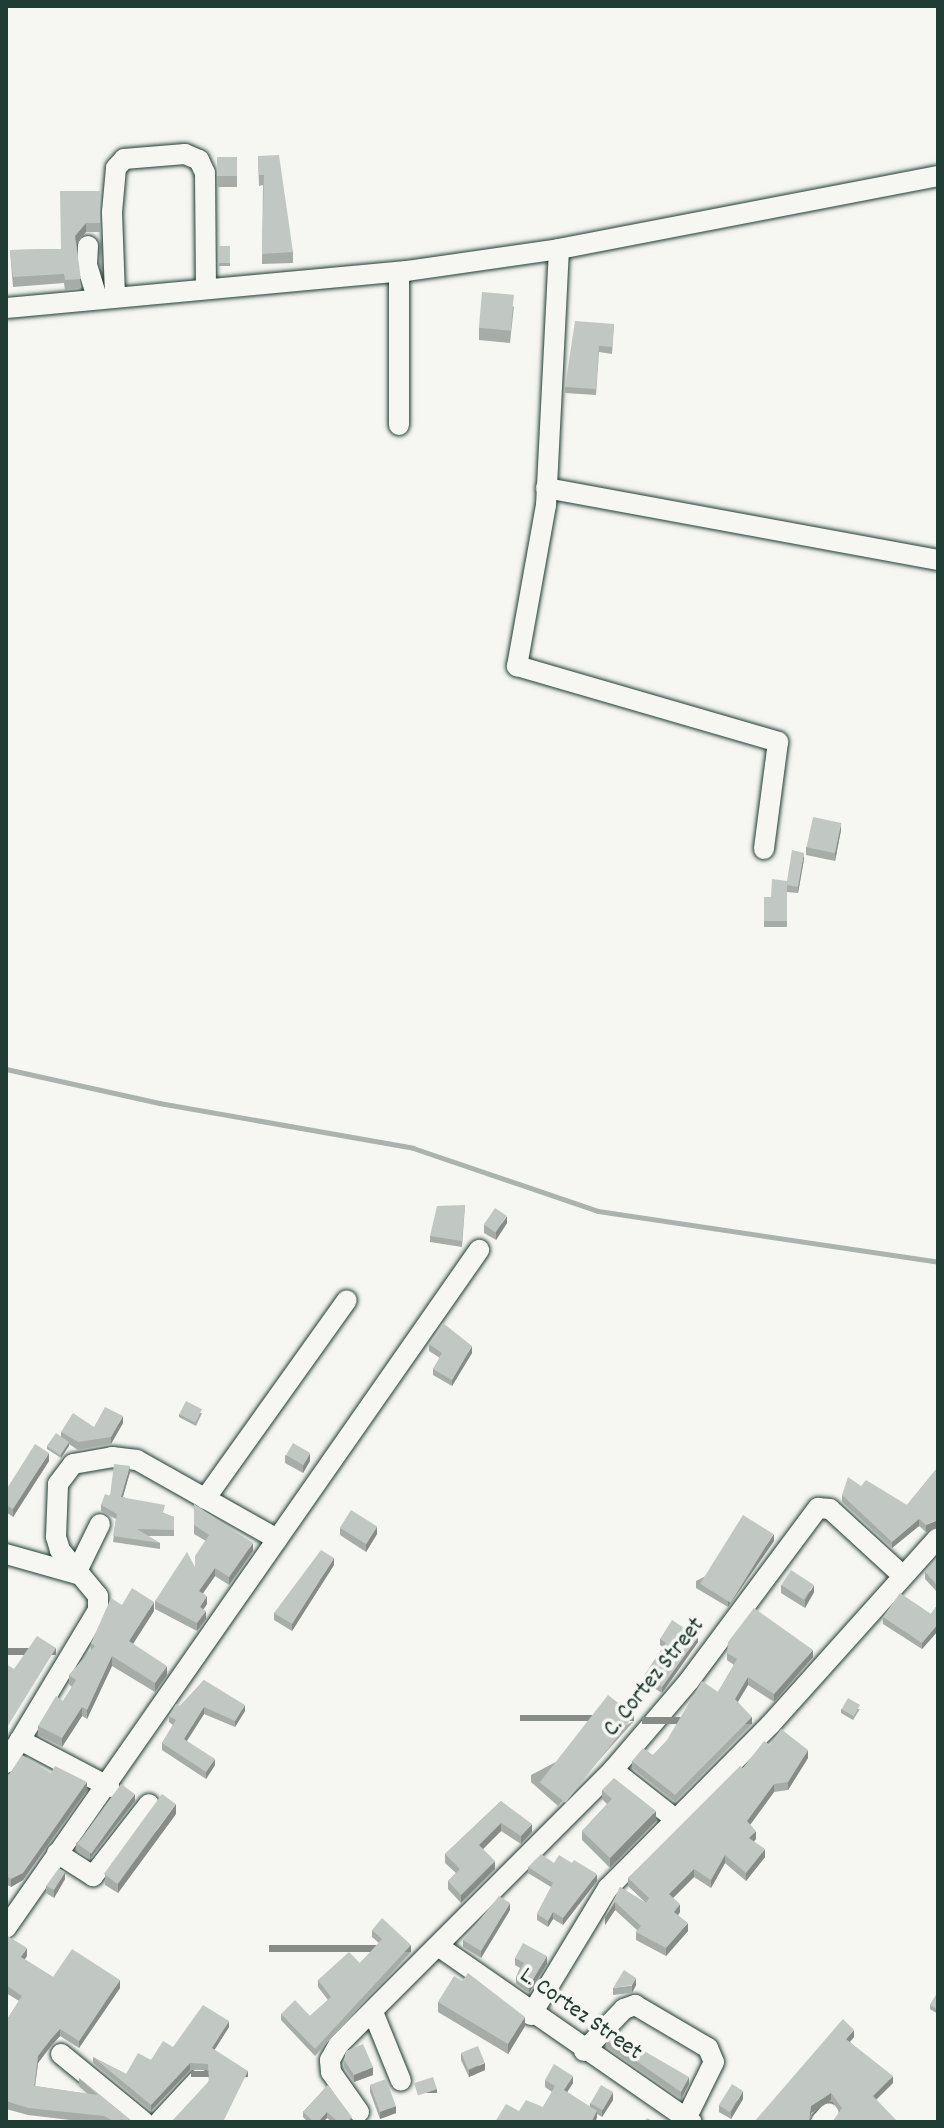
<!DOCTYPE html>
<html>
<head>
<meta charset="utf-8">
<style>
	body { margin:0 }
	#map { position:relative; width:944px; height:2128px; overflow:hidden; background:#f6f6f2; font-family:Dekko,sans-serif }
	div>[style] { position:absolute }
	.stream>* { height:5px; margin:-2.5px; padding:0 2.5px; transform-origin:2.5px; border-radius:2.5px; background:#aab3ae }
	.roads { filter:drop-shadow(0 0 2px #1f3d34) drop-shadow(0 0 2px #1f3d34) }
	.minor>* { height:20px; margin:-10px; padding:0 10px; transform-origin:10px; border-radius:10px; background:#f6f6f2 }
	.wall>* { inset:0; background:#a6aca8; transform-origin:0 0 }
	.shaded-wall>* { inset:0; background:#878c88; transform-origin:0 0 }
	.building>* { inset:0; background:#c1c8c3; transform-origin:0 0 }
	span { translate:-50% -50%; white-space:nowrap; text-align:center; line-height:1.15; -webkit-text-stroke:7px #f6f6f2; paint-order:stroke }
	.street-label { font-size:24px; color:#1f3d34 }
	.frame { position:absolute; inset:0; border:8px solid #1f3d34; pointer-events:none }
</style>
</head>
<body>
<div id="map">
	<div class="stream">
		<i style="left:6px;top:1069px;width:157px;rotate:12.5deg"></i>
		<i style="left:159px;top:1103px;width:258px;rotate:10deg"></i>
		<i style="left:413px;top:1148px;width:195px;rotate:18.8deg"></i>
		<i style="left:598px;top:1211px;width:344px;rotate:8.5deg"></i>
	</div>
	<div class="roads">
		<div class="minor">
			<i style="left:88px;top:246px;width:19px;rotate:93deg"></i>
			<i style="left:87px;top:265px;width:34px;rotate:73deg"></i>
			<i style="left:559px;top:249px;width:256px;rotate:92.9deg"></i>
			<i style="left:546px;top:505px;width:164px;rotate:100.2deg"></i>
			<i style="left:517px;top:666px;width:272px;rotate:16.2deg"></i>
			<i style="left:778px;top:742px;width:108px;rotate:97.5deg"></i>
			<i style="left:115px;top:295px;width:83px;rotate:-92.1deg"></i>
			<i style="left:112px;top:212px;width:44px;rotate:-84.8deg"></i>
			<i style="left:116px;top:168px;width:12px;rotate:-48deg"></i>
			<i style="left:124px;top:159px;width:61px;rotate:-4.7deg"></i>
			<i style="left:185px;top:154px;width:15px;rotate:23deg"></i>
			<i style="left:199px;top:160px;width:14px;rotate:65deg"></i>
			<i style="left:205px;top:173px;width:114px;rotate:89.5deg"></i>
			<i style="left:6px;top:308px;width:403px;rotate:-5.3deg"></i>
			<i style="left:407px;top:271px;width:154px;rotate:-8.2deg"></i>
			<i style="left:559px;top:249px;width:386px;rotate:-10.9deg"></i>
			<i style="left:399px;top:425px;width:153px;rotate:-90deg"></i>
			<i style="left:546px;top:488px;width:399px;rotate:10.4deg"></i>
			<i style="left:205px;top:1499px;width:244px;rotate:-54.5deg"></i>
			<i style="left:6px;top:1554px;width:77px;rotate:15.8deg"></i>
			<i style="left:77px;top:1571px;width:52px;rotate:-63.9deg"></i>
			<i style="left:20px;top:1740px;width:152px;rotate:-59deg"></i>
			<i style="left:98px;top:1610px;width:14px;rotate:-90deg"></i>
			<i style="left:98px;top:1596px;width:60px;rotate:-129.6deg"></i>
			<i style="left:60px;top:1550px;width:14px;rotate:-107deg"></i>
			<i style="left:56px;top:1537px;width:53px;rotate:-87.8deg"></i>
			<i style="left:58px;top:1484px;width:25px;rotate:-53deg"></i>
			<i style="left:73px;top:1464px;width:40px;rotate:-10deg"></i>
			<i style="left:112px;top:1457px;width:25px;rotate:7deg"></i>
			<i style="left:137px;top:1460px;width:161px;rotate:29.4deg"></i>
			<i style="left:6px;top:1763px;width:27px;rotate:-59deg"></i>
			<i style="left:20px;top:1740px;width:101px;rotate:27.8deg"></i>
			<i style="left:613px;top:1770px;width:78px;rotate:38.2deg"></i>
			<i style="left:57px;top:1853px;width:43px;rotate:32.6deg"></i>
			<i style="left:93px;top:1876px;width:91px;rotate:-52.1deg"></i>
			<i style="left:6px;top:1928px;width:827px;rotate:-55.1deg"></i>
			<i style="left:441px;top:1948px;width:305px;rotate:34.8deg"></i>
			<i style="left:373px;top:2012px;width:74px;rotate:67.9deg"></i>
			<i style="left:531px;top:2015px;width:149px;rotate:-58.8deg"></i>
			<i style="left:608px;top:1888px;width:230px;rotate:-45.2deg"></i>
			<i style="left:770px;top:1725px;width:251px;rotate:-48.1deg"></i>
			<i style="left:584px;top:2051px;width:58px;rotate:-46.4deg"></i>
			<i style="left:624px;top:2009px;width:12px;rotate:-20deg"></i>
			<i style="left:635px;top:2005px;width:85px;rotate:30.5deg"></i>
			<i style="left:708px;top:2048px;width:15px;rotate:67deg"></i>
			<i style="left:714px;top:2062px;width:64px;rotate:116.2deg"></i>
			<i style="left:61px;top:2054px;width:107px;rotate:39.3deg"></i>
			<i style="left:359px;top:2112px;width:49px;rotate:-125deg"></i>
			<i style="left:331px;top:2072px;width:12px;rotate:-95deg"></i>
			<i style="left:330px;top:2060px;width:18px;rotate:-61deg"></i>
			<i style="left:339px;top:2044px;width:387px;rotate:-45deg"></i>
			<i style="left:613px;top:1770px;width:117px;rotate:-49.5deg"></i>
			<i style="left:689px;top:1681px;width:216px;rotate:-53.3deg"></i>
			<i style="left:818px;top:1508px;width:12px;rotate:5deg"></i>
			<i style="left:830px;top:1509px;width:99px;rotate:42.5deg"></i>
			<i style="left:159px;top:2122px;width:59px;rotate:-47.1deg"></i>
			<i style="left:821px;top:2122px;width:12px;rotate:-48deg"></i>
		</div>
	</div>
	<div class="wall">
		<i style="clip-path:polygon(258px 156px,293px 252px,293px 263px,262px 264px,263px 185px,259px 186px)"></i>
		<i style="left:237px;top:157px;width:30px;height:20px;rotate:90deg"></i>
		<i style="clip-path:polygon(100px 191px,100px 232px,86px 232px,76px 244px,81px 288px,65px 290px,64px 283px,13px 287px,10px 250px,61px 249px)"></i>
		<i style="left:219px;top:246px;width:11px;height:20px"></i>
		<i style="clip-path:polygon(514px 306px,510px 343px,479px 340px,479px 328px)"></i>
		<i style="clip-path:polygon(614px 324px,612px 354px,599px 352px,596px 395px,565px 393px,565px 387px)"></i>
		<i style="clip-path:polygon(841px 830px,835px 861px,806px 855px,806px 847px)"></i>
		<i style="clip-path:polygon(804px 859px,798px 893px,787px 892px,787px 927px,764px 927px,764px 897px,771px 897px,787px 881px)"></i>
		<i style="clip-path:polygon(465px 1205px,462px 1247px,430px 1242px,430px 1236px)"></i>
		<i style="clip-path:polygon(507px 1223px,496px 1240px,484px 1233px,484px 1225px)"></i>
		<i style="clip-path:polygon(429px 1344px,472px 1353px,452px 1386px,433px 1375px,433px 1369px,440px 1358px,429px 1351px)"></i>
		<i style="clip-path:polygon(202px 1413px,196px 1426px,179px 1417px,179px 1414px)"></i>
		<i style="clip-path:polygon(123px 1423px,111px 1444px,78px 1450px,69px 1444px,61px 1458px,47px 1449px,47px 1446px,61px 1436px,61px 1432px)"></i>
		<i style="clip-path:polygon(285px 1455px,310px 1461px,303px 1473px,285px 1463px)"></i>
		<i style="clip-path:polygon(49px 1461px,13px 1517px,6px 1512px,6px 1490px)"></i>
		<i style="clip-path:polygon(938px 1467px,926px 1532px,919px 1526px,892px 1548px,842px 1502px,842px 1495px,861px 1486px,907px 1505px)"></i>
		<i style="clip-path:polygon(130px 1472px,123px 1497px,174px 1517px,174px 1536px,147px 1536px,160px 1543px,160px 1549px,113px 1542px,116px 1519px,101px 1511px,101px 1505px)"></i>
		<i style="clip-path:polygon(194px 1504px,253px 1551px,229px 1585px,215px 1576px,203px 1593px,207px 1604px,203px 1609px,206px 1619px,197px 1631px,155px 1609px,155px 1601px,195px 1567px,206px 1541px,194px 1534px)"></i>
		<i style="clip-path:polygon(340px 1528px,377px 1534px,366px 1552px,340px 1535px)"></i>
		<i style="clip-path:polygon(774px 1541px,728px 1607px,696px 1588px,696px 1581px)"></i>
		<i style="clip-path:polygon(938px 1558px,938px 1593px,925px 1579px,925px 1572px)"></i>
		<i style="clip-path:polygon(334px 1565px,292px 1631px,274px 1620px,274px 1613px)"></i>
		<i style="clip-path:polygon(781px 1585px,814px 1592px,805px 1608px,781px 1593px)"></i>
		<i style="clip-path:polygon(938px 1604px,938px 1631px,922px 1649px,883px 1624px,883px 1617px,931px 1614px)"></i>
		<i style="clip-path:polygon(122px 1605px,154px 1611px,133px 1644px,167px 1675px,155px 1692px,112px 1666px,87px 1719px,82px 1716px,62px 1747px,38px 1735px,38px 1726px,63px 1701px,72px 1687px,69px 1684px,69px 1675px,91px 1650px,91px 1643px)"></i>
		<i style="clip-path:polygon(660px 1639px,698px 1642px,662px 1693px,644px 1682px,644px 1676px,663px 1647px,660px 1645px)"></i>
		<i style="clip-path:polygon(727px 1653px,813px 1657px,774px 1702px,748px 1685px,738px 1702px,752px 1724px,675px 1802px,632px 1768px,632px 1761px,653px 1755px,718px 1692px,734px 1665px,727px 1660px)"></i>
		<i style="clip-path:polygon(204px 1680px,245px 1711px,235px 1727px,204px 1714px,187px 1741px,215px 1765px,206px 1779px,162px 1750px,162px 1743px,173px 1725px,169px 1722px,169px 1716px,180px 1706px)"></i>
		<i style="clip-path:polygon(841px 1709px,860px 1709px,853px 1720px,841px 1713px)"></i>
		<i style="clip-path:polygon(634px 1721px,558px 1806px,531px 1782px,531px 1775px)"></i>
		<i style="clip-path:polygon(770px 1745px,808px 1758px,788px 1790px,774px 1792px,750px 1825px,756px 1839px,754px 1841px,765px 1857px,746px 1881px,725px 1863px,711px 1888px,694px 1877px,673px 1898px,680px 1912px,678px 1915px,688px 1931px,666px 1956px,636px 1940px,636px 1932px,637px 1930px,615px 1910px,605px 1925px,620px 1887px,646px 1903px,628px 1886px,628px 1878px,743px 1768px)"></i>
		<i style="clip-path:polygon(51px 1773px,87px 1790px,23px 1880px,11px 1887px,6px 1884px,6px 1779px)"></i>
		<i style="clip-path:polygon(602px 1790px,656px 1821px,610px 1868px,582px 1840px,582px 1831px,607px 1804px,602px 1799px)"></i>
		<i style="clip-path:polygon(135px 1801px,90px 1859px,76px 1850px,76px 1843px)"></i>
		<i style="clip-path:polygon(501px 1801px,532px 1832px,521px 1844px,501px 1831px,483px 1849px,495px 1869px,461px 1903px,448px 1889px,448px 1881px,456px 1873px,445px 1863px,445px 1854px)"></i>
		<i style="clip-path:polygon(176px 1814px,118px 1893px,105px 1885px,105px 1875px)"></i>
		<i style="clip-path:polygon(554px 1863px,597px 1881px,563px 1925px,553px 1919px,548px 1927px,537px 1920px,537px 1914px,551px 1887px,528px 1873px,528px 1867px)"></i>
		<i style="clip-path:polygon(65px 1879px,54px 1898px,46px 1893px,46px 1886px)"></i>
		<i style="clip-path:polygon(510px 1910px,481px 1958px,463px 1947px,463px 1940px)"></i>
		<i style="clip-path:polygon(372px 1930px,411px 1952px,315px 2056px,281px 2020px,281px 2014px,310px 2016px,328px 2000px,318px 1987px,318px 1980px,360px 1963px,379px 1943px,372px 1937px)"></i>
		<i style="clip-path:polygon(6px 1935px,27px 1956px,24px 1959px,53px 1977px,120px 1988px,79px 2048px,60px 2036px,51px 2046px,38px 2063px,35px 2086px,88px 2094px,79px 2086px,79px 2078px,133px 2122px,87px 2122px,28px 2115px,6px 2109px,6px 2021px,19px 2001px,6px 1993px)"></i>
		<i style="clip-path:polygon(515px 1958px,547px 1964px,529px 1993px,516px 1984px,516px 1977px,520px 1968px,515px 1965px)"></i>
		<i style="clip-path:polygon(462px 1981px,525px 2026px,508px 2054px,438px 2012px,438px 2002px)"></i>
		<i style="clip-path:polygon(636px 1985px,632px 1993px,613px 1995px,613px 1988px)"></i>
		<i style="clip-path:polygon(938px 1992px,938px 2014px,930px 2009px,930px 2005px)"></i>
		<i style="clip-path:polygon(229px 2027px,214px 2050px,248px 2077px,209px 2081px,208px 2070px,190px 2070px,151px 2111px,93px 2063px,93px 2057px,126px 2074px,173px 2047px)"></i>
		<i style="clip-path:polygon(854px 2037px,850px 2042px,893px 2083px,876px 2099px,839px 2111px,831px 2100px,811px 2113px,810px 2120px,754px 2122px)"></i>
		<i style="clip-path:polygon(606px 2040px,689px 2084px,681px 2099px,606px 2047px)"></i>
		<i style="clip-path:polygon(461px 2053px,485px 2070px,469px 2077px,461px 2060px)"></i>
		<i style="clip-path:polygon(344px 2060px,373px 2075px,354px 2082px,344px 2067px)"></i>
		<i style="clip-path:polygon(545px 2080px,573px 2083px,567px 2092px,590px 2107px,590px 2103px,613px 2100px,602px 2117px,597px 2114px,597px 2118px,519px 2111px,543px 2107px,552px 2092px,545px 2087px)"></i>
		<i style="clip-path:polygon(328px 2085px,352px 2122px,332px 2122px,327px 2118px,323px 2122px,308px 2122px,303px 2117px,303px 2112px)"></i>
		<i style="clip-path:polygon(370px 2085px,396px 2113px,380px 2119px,370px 2092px)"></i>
		<i style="clip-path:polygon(743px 2099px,731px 2119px,719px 2112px,719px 2105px)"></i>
	</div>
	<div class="shaded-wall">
		<i style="clip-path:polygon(86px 223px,86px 232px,75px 245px,75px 236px)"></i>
		<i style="clip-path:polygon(841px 823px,841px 830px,835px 861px,835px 853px)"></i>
		<i style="clip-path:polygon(804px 853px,804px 859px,798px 893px,798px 887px)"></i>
		<i style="clip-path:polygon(507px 1216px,507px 1223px,496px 1240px,496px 1232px)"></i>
		<i style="clip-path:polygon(472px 1346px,472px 1353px,452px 1386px,452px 1380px)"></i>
		<i style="clip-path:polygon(123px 1416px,123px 1423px,111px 1444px,111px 1437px)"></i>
		<i style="clip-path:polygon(69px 1442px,69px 1446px,61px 1458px,61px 1455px)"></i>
		<i style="clip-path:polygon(49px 1453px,49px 1461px,13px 1517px,13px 1509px)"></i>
		<i style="clip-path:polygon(310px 1453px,310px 1461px,303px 1473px,303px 1466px)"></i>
		<i style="clip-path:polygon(130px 1466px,130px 1472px,121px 1503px,121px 1497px)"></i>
		<i style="clip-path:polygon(919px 1519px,919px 1526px,892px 1548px,892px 1542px)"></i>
		<i style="clip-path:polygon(938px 1520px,938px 1527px,926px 1532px,926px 1525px)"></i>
		<i style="clip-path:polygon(377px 1526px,377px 1534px,366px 1552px,366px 1544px)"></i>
		<i style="clip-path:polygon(774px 1534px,774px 1541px,728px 1607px,728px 1601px)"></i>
		<i style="clip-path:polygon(253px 1543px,253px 1551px,229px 1585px,229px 1577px)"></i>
		<i style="clip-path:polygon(334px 1558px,334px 1565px,292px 1631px,292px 1624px)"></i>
		<i style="clip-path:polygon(215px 1568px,215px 1576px,199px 1599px,199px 1591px)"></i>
		<i style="clip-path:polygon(814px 1585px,814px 1592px,805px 1608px,805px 1600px)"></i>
		<i style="clip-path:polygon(207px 1596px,207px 1604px,200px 1615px,200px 1607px)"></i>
		<i style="clip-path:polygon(154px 1602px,154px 1611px,129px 1650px,129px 1641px)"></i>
		<i style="clip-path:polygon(206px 1611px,206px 1619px,197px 1631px,197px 1623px)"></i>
		<i style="clip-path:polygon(938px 1624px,938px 1631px,922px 1649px,922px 1643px)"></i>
		<i style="clip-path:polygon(698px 1637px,698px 1642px,662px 1693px,662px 1687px)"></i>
		<i style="left:56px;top:1648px;width:7px;height:95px;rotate:90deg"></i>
		<i style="clip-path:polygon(813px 1650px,813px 1657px,774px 1702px,774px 1694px)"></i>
		<i style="clip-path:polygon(112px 1656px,112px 1666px,87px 1719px,87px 1710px)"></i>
		<i style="clip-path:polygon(167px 1666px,167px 1675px,155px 1692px,155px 1683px)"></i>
		<i style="clip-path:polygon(748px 1677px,748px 1685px,735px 1706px,735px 1699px)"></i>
		<i style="clip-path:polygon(245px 1705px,245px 1711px,235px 1727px,235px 1721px)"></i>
		<i style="clip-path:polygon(82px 1707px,82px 1716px,62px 1747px,62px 1738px)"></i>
		<i style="clip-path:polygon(204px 1707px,204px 1714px,184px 1745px,184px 1739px)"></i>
		<i style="left:634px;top:1715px;width:6px;height:114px;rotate:90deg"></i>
		<i style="left:752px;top:1717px;width:7px;height:110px;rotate:90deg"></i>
		<i style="clip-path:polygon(808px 1750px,808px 1758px,788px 1790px,788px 1782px)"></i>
		<i style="clip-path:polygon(215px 1759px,215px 1765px,206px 1779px,206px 1772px)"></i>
		<i style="clip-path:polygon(87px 1782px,87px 1790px,23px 1880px,11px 1887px,11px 1879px)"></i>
		<i style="clip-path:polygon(774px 1784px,774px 1792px,747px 1829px,747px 1821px)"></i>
		<i style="clip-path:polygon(135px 1794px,135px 1801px,90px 1859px,90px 1851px)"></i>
		<i style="clip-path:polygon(176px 1804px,176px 1814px,118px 1893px,118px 1884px)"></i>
		<i style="clip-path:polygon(656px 1811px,656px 1821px,610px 1868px,610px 1858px)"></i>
		<i style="clip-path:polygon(501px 1823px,501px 1831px,479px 1853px,479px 1845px)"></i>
		<i style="clip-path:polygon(532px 1824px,532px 1832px,521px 1844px,521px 1836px)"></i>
		<i style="clip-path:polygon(756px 1831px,756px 1839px,749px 1846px,749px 1838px)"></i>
		<i style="clip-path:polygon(765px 1849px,765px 1857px,746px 1881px,746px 1873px)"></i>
		<i style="clip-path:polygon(725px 1855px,725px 1863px,711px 1888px,711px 1880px)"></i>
		<i style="clip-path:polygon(495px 1861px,495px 1869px,461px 1903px,461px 1895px)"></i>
		<i style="clip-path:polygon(694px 1869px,694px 1877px,669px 1902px,669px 1894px)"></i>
		<i style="clip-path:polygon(65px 1872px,65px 1879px,54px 1898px,54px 1890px)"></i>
		<i style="clip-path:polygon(597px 1874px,597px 1881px,563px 1925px,563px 1918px)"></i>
		<i style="clip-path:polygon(615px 1902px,615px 1910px,605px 1925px,605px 1917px)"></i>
		<i style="clip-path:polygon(510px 1903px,510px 1910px,481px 1958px,481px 1951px)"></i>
		<i style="clip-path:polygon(680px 1904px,680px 1912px,674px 1920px,674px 1912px)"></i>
		<i style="clip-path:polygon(553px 1912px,553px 1919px,548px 1927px,548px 1921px)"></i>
		<i style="clip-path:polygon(688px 1923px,688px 1931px,666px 1956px,666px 1948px)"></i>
		<i style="left:411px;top:1945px;width:7px;height:142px;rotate:90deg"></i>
		<i style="clip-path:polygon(27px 1948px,27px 1956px,21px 1965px,21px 1957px)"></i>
		<i style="clip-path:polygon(547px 1956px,547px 1964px,529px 1993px,529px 1986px)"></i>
		<i style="clip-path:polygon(636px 1978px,636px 1985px,632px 1993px,632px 1985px)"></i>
		<i style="clip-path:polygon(120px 1980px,120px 1988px,79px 2048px,79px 2041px)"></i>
		<i style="clip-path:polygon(525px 2017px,525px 2026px,508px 2054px,508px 2044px)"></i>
		<i style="clip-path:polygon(229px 2021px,229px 2027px,212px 2054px,212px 2048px)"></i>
		<i style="clip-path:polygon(60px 2029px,60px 2036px,51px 2046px,38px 2063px,34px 2094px,38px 2056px,51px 2039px)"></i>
		<i style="clip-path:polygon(854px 2030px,854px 2037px,846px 2046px,846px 2039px)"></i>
		<i style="clip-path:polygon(190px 2063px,190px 2070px,151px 2111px,151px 2105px)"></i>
		<i style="clip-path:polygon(485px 2063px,485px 2070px,469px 2077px,469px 2070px)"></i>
		<i style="clip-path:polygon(373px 2067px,373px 2075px,354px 2082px,354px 2075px)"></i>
		<i style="left:248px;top:2071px;width:6px;height:57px;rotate:90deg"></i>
		<i style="clip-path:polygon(573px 2076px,573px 2083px,564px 2097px,564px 2090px)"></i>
		<i style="clip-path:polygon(893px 2076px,893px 2083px,873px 2103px,873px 2096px)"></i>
		<i style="clip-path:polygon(689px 2077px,689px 2084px,681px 2099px,681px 2092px)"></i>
		<i style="left:437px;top:2089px;width:4px;height:20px;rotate:90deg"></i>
		<i style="clip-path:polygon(743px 2091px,743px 2099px,731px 2119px,731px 2112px)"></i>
		<i style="clip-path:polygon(613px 2092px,613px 2100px,602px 2117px,602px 2110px)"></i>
		<i style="clip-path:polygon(831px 2093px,831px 2100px,811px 2113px,809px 2122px,811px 2106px)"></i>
		<i style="clip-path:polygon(396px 2106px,396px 2113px,380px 2119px,380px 2111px)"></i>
		<i style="clip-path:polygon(597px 2111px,597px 2118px,595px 2122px,591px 2122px)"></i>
		<i style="clip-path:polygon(327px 2112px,327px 2118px,323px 2122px,318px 2122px)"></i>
	</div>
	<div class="building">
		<i style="clip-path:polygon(279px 155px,293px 252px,262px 254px,264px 175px,259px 175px,258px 156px)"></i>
		<i style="left:237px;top:157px;width:19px;height:20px;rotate:90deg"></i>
		<i style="clip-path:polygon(60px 191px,100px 191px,100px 223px,86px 223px,75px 236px,81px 279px,65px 280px,64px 274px,13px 277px,10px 250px,61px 249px)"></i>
		<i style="left:219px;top:246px;width:11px;height:17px"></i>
		<i style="left:482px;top:292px;width:32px;height:36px;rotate:5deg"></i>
		<i style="clip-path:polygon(575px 321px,614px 324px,612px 347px,599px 346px,596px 389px,565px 387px)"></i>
		<i style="left:813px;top:817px;width:29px;height:31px;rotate:12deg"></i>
		<i style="clip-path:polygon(792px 850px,804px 853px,798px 887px,787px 885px,787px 921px,764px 921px,764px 897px,771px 897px,772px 879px,787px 881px)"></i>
		<i style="clip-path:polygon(465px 1205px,462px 1241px,430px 1236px,437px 1206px)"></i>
		<i style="left:495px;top:1208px;width:14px;height:20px;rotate:34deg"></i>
		<i style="clip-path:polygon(443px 1323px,472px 1346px,452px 1380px,433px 1369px,442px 1353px,429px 1344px)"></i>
		<i style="left:186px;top:1401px;width:18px;height:15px;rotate:27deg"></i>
		<i style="clip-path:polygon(105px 1407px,123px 1416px,111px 1437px,78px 1442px,61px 1432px,73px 1413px,94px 1427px)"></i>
		<i style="left:56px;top:1433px;width:16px;height:16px;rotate:35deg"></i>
		<i style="left:293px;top:1443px;width:20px;height:14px;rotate:30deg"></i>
		<i style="clip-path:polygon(35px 1444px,49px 1453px,13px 1509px,6px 1505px,6px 1490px)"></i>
		<i style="clip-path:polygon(114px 1464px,130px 1466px,121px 1497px,165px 1505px,163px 1513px,174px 1517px,174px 1530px,137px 1529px,160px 1543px,113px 1536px,117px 1514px,101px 1505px,105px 1494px,110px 1496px)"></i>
		<i style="clip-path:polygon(938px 1467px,938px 1520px,926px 1525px,919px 1519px,892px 1542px,842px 1495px,848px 1477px,861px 1486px,866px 1480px,907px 1505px)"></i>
		<i style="clip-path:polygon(194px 1504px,253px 1543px,229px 1577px,215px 1568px,199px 1591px,207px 1596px,200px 1607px,206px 1611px,197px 1623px,155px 1601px,187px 1552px,195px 1567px,195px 1556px,209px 1535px,194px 1525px)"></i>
		<i style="left:351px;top:1510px;width:31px;height:21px;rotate:32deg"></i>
		<i style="left:743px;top:1515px;width:36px;height:81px;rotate:32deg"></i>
		<i style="clip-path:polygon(321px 1550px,334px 1558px,292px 1624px,274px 1613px)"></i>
		<i style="clip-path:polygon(938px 1558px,938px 1586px,925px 1572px)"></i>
		<i style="left:791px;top:1570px;width:27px;height:18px;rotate:33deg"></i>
		<i style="clip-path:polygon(132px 1588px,154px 1602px,129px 1641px,167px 1666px,155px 1683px,112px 1656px,87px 1710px,82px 1707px,62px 1738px,38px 1726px,56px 1696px,63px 1701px,76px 1680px,69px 1675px,95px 1646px,91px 1643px,111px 1598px,122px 1605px)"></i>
		<i style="clip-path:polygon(900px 1593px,931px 1614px,938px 1604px,938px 1624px,922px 1643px,883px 1617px)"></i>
		<i style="clip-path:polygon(754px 1608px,813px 1650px,774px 1694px,748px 1677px,735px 1699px,752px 1717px,675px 1795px,632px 1761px,643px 1748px,653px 1755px,667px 1740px,702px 1681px,718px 1692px,737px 1659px,727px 1653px,728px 1642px)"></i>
		<i style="clip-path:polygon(672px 1620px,698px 1637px,662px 1687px,644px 1676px,666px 1643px,660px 1639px)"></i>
		<i style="clip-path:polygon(37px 1636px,56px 1648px,6px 1729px,6px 1664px,14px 1669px)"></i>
		<i style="clip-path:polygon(204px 1680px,245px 1705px,235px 1721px,204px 1707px,184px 1739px,215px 1759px,206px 1772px,162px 1743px,176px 1720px,169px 1716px,176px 1704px,180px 1706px)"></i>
		<i style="left:608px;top:1695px;width:33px;height:111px;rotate:38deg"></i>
		<i style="left:848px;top:1698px;width:14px;height:13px;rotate:30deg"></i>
		<i style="clip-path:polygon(781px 1729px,808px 1750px,788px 1782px,774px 1784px,747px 1821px,756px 1831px,749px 1838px,765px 1849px,746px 1873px,725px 1855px,711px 1880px,694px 1869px,669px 1894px,680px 1904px,674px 1912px,688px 1923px,666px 1948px,636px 1932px,641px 1926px,615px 1902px,605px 1917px,620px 1887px,646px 1903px,649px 1898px,628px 1878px,740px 1766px,743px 1768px,764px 1741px,770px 1745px)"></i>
		<i style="clip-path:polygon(22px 1755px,51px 1773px,55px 1766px,87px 1782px,23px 1873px,11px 1879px,6px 1876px,6px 1779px)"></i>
		<i style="clip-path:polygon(614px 1778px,656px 1811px,610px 1858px,582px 1831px,612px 1799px,602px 1790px)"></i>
		<i style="left:121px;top:1784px;width:17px;height:74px;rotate:36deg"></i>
		<i style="left:162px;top:1794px;width:17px;height:99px;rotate:36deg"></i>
		<i style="clip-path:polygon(501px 1801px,532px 1824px,521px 1836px,501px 1823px,479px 1845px,495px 1861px,461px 1895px,448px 1881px,460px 1869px,445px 1854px)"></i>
		<i style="clip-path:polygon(541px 1854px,554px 1863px,559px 1855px,572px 1863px,574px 1860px,597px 1874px,563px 1918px,553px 1912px,548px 1921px,537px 1914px,553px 1883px,528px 1867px)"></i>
		<i style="clip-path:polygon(59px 1868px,65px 1872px,54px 1890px,46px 1886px)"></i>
		<i style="clip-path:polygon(499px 1896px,510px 1903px,481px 1951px,463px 1940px)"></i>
		<i style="clip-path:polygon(382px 1918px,411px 1945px,315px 2049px,281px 2014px,295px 2000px,310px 2016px,331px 1997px,318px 1980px,349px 1952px,360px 1963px,382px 1939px,372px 1930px)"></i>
		<i style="clip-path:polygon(6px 1935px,27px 1948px,21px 1957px,53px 1977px,72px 1949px,120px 1980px,79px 2041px,60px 2029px,51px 2039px,38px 2056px,34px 2086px,98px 2095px,79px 2078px,133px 2122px,128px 2122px,121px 2119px,119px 2122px,115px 2122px,104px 2116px,28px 2108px,6px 2101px,6px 2021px,22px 1996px,6px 1985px)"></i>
		<i style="clip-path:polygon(523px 1943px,547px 1956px,529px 1986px,516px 1977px,524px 1963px,515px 1958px)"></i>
		<i style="clip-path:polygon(624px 1970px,636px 1978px,632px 1985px,613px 1988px)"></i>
		<i style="clip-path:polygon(468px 1973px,525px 2017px,508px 2044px,438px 2002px,454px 1976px,462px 1981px)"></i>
		<i style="clip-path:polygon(938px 1992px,938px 2010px,930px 2005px)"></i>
		<i style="clip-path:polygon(203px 2005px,229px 2021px,212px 2048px,248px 2071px,223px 2122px,171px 2122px,209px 2081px,208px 2064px,190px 2063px,151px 2105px,93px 2057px,126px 2074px,138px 2053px,151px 2060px,163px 2041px,173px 2047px)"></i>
		<i style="clip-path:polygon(843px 2019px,854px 2030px,846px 2039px,893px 2076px,873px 2096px,898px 2122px,832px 2122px,842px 2108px,831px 2093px,811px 2106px,809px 2120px,812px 2122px,754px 2122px)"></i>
		<i style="clip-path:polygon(613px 2033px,689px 2077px,681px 2092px,606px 2040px)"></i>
		<i style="clip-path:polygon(363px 2044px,373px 2067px,354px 2075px,344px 2060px,346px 2051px)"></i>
		<i style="left:478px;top:2046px;width:18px;height:18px;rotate:68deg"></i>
		<i style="clip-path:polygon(554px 2064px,573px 2076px,564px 2090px,597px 2111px,591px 2122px,495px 2122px,506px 2104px,519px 2111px,526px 2100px,543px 2107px,555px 2086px,545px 2080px)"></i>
		<i style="left:433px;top:2077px;width:13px;height:20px;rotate:72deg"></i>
		<i style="left:386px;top:2079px;width:29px;height:17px;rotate:70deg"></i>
		<i style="left:732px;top:2084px;width:13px;height:25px;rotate:32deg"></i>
		<i style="clip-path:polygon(328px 2085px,352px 2117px,347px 2122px,338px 2122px,327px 2112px,318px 2122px,314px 2122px,303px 2112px)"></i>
		<i style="left:601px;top:2085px;width:14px;height:21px;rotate:30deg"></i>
		<i style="clip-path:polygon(647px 2118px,654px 2122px,644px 2122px)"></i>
	</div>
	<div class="street-label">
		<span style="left:655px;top:1678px;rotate:-51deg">C. Cortez Street</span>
		<span style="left:580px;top:2015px;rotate:35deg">L. Cortez Street</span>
	</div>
	<div class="frame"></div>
</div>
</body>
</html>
